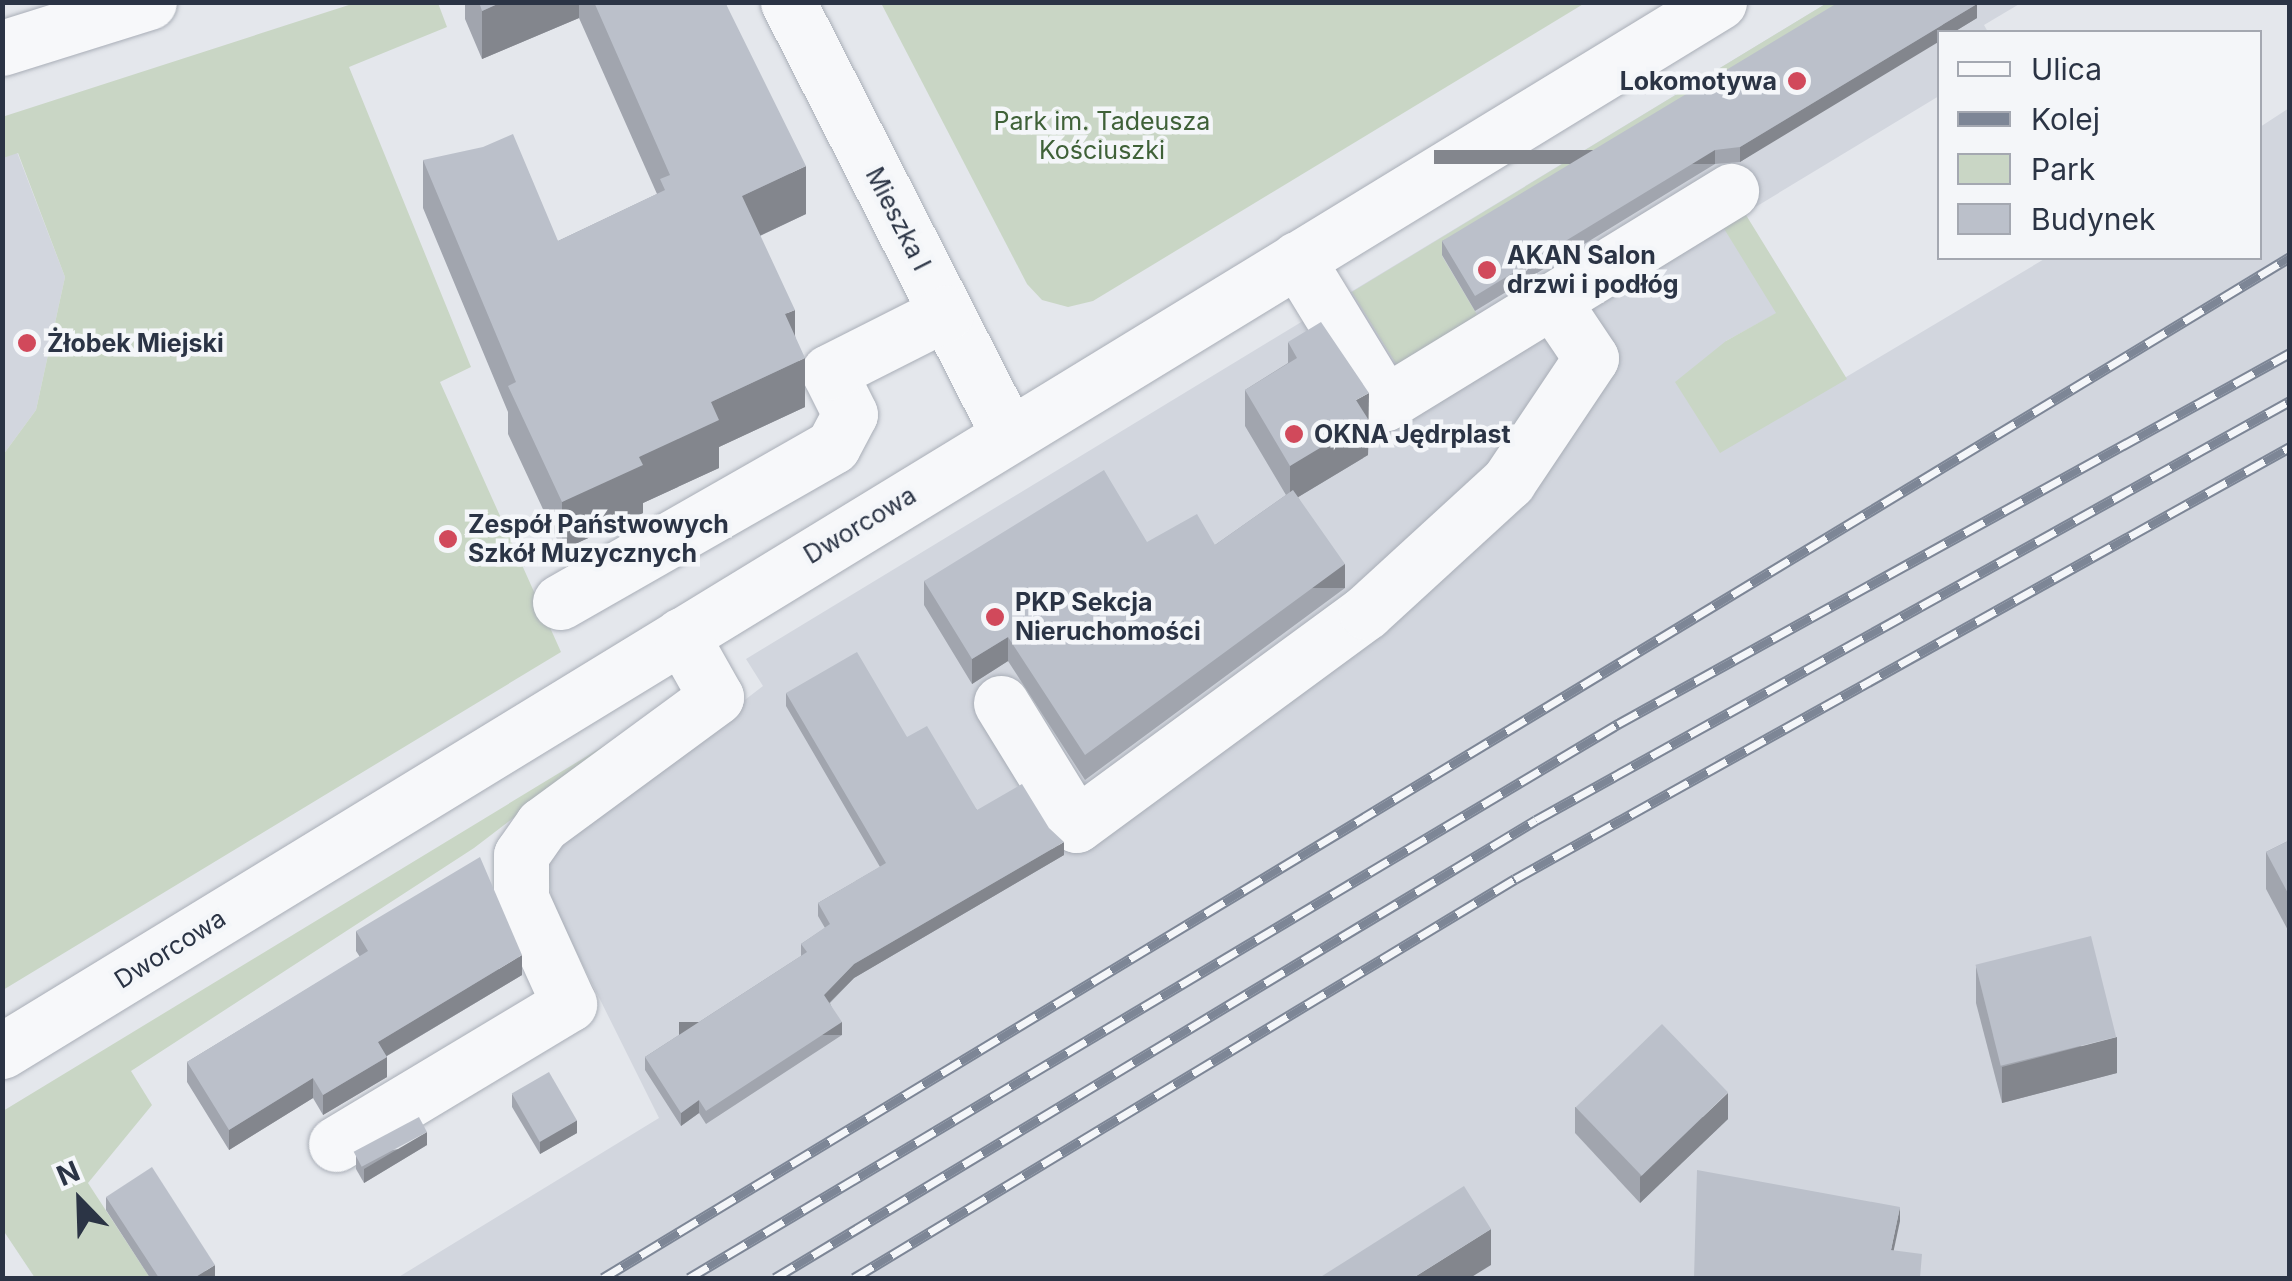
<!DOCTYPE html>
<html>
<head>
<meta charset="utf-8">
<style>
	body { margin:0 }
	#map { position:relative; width:2292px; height:1281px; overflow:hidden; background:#e4e7ec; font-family:Inter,sans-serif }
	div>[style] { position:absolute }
	.built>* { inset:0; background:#d2d6de }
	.green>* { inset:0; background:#c9d6c5 }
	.roads { filter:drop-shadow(0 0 2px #a9aeb7) drop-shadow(0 0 2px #a9aeb7) }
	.minor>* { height:55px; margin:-27.5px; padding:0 27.5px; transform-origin:27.5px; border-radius:27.5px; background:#f7f8fa }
	.rail>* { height:11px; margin-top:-5.5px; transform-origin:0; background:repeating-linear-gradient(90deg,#f4f6f9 0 22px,#7d8696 0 44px); box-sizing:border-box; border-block:2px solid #7d8696 }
	.wall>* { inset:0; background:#a1a5ae }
	.shaded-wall>* { inset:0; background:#83868d; transform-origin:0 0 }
	.building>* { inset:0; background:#bbc0ca; transform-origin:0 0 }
	.dots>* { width:28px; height:28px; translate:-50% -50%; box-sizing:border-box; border:5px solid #f4f6f9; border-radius:50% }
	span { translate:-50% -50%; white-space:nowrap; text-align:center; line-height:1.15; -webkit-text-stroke:9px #f4f6f9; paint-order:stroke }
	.poi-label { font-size:25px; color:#2b3445; font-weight:700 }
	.right { translate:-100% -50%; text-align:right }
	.left { translate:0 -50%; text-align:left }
	.park-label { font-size:25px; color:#3f6138 }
	.street-label { font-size:25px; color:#2b3445 }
	.frame { position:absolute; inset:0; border:5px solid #2b3445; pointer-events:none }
	.legend { position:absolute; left:1937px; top:30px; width:325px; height:230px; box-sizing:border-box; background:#f4f6f9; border:2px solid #a4a8b1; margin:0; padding:12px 18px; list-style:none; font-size:30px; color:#2b3445 }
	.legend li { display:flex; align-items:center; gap:20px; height:50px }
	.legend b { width:50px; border:2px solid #a4a8b1 }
	.north { position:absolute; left:30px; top:1151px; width:100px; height:100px; -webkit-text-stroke:8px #f4f6f9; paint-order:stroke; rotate:337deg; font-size:28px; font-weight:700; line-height:40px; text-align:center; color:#2b3445 }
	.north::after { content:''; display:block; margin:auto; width:35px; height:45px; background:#2b3445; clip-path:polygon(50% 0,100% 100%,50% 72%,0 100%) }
</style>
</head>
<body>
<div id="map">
	<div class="built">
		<i style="clip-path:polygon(1827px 3px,2021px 3px,1984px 25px,1988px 32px,1940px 32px,1939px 96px,1724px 226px,1777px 313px,1726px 341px,1720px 452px,2046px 258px,2260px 258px,2260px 127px,2289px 108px,2289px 1278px,397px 1278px,659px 1118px,552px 903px,547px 862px,568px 836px,763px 686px,746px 659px)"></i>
		<i style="clip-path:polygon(17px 152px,65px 277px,36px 410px,3px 455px,2px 158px)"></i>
	</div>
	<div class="green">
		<i style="clip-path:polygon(355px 3px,438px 3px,447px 27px,349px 67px,471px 367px,440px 382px,561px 652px,3px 990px,3px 455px,36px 410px,65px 277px,18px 153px,3px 158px,2px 117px)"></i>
		<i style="clip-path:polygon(881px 3px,1585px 3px,1093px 301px,1068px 307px,1042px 300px,1027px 284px)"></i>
		<i style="clip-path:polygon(1827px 3px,1861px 3px,1442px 256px,1479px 318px,1398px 367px,1352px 292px)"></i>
		<i style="clip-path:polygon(1746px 215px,1847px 379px,1720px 453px,1675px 382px,1726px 341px,1776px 313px,1723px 227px)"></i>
		<i style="clip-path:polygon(625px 733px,474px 848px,131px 1071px,152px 1105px,88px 1183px,150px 1278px,35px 1278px,3px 1230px,3px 1111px)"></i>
	</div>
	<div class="roads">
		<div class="minor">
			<i style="left:788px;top:2px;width:486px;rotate:63deg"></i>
			<i style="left:2px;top:48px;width:154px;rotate:-17.4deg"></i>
			<i style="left:1297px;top:259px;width:169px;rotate:58.6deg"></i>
			<i style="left:1385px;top:403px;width:406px;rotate:-31.5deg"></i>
			<i style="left:560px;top:602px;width:314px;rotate:-29.7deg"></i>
			<i style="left:833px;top:446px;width:36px;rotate:-62deg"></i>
			<i style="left:850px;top:414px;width:47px;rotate:-116.6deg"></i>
			<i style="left:829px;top:372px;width:131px;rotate:-26.8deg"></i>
			<i style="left:1001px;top:703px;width:143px;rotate:58.4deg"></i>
			<i style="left:1076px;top:825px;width:360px;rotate:-36.3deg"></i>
			<i style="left:1366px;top:612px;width:193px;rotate:-42.5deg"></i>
			<i style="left:1508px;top:482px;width:149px;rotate:-56.2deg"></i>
			<i style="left:1591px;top:358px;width:70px;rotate:-123.9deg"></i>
			<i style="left:2px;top:1051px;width:2012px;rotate:-31.42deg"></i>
			<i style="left:336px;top:1144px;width:272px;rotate:-31deg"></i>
			<i style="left:569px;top:1004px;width:116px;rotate:-114.4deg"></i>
			<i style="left:521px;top:898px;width:43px;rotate:-90deg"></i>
			<i style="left:521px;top:855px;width:37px;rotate:-55deg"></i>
			<i style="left:542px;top:825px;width:216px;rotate:-36.3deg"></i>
			<i style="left:716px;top:697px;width:71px;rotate:-119.4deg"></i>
		</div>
	</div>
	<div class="rail">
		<i style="left:603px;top:1278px;width:1972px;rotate:-31.18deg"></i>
		<i style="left:689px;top:1278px;width:1082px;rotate:-30.81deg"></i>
		<i style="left:1618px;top:724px;width:768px;rotate:-28.9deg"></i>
		<i style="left:775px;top:1278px;width:888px;rotate:-31.04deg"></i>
		<i style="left:1536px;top:820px;width:863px;rotate:-29.06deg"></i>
		<i style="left:854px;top:1278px;width:772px;rotate:-31.12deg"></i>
		<i style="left:1515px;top:879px;width:887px;rotate:-29.14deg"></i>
	</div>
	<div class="wall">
		<i style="clip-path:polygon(465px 2px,725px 2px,806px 214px,760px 236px,795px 335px,805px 407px,719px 447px,719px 468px,643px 503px,643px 513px,562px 550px,508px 434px,508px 412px,423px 208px,423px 160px,558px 241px,657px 194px,579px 18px,482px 59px,465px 19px)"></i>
		<i style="clip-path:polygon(1977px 3px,1977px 18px,1954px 32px,1940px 32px,1740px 162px,1715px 164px,1475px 311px,1442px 255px,1442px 241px)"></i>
		<i style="clip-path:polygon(1288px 342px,1369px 429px,1368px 455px,1298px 497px,1345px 588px,1085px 780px,1008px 661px,972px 684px,924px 605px,924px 581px,1147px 542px,1215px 545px,1286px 495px,1245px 426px,1245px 390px,1288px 363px)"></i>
		<i style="clip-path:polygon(786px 693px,907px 737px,977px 810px,1064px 855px,854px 978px,830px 1003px,842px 1035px,706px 1124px,699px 1113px,681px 1126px,645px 1070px,645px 1057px,801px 956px,801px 944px,825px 928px,818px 916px,818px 903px,880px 867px,786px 706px)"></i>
		<i style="clip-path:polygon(2290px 840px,2290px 934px,2266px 889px,2266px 852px)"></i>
		<i style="clip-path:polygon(356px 931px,522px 975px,387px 1056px,387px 1077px,323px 1115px,313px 1098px,229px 1150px,187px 1082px,187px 1062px,360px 957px,356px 951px)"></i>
		<i style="clip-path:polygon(1976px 967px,2117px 1073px,2002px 1103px,1976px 1003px)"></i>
		<i style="clip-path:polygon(512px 1094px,577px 1133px,540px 1154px,512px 1107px)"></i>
		<i style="clip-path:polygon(1575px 1107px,1728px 1119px,1640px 1203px,1575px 1133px)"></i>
		<i style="clip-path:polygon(427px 1145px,364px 1183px,356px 1169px,356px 1155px)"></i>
		<i style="clip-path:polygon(106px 1197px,215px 1278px,150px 1278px,106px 1210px)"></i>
	</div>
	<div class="shaded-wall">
		<i style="clip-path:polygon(502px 2px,579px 2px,579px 18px,482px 59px,482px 11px)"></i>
		<i style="clip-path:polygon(1977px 4px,1977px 18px,1954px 32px,1940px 32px,1940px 41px,1740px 162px,1740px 147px)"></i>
		<i style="left:1715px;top:150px;width:14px;height:281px;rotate:90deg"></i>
		<i style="clip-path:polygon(806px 166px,806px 214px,742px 244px,742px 196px)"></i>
		<i style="clip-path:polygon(795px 310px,795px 358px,785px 314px)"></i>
		<i style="clip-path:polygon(805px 358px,805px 407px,719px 447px,719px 468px,643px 503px,643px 513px,562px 550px,562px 502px,639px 457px,711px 402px)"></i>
		<i style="clip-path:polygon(1369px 393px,1368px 455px,1290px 502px,1290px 466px,1356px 400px)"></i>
		<i style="left:1345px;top:564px;width:24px;height:323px;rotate:90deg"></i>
		<i style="clip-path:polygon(1008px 637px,1008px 661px,972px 684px,972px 659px)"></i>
		<i style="clip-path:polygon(1064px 842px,1064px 855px,854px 978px,824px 1008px,824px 995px,854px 964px)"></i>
		<i style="clip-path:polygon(522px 955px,522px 975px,378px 1061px,378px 1042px)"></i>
		<i style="left:842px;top:1022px;width:13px;height:163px;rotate:90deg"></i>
		<i style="clip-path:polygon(2117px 1037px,2117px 1073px,2002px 1103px,2002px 1067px)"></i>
		<i style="clip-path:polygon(387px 1057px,387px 1077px,323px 1115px,323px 1095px)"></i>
		<i style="clip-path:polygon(313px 1078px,313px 1098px,229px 1150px,229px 1130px)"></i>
		<i style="clip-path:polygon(1728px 1093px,1728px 1119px,1640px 1203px,1640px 1177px)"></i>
		<i style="clip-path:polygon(699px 1100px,699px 1113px,681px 1126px,681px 1113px)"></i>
		<i style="clip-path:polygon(577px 1120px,577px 1133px,540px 1154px,540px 1141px)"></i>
		<i style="clip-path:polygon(427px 1132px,427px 1145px,364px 1183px,364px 1169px)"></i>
		<i style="clip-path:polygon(1900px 1207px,1900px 1221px,1891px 1263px,1891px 1250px)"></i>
		<i style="clip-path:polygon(1491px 1229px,1491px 1265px,1470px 1278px,1413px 1278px)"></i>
		<i style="clip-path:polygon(215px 1265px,215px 1278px,194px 1278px)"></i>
	</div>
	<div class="building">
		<i style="clip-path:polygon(479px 2px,502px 2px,482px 11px)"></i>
		<i style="clip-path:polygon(594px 2px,725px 2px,806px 166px,742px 196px,795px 310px,785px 314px,805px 358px,711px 402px,719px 420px,639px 457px,643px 465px,562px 502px,508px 386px,516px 382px,423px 160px,483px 147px,513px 134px,558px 241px,665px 190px,660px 179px,670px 175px)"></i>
		<i style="clip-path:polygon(1839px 2px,1977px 4px,1740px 147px,1715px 150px,1475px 296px,1442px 241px)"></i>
		<i style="clip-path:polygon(1321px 322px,1369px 393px,1356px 400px,1368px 419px,1290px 466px,1245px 390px,1297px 358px,1288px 342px)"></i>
		<i style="clip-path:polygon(1104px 470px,1147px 542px,1197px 514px,1215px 545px,1293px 490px,1345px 564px,1085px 755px,1008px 637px,972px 659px,924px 581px)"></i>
		<i style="clip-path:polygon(857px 652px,907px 737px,927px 726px,977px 810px,1022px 784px,1049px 828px,1064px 842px,854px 964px,824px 995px,842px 1022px,706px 1111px,699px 1100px,681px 1113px,645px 1057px,807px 952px,801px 944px,830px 924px,818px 903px,886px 863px,786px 693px)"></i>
		<i style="clip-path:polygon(2290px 840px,2290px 897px,2266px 852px)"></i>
		<i style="clip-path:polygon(480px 857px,522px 955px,378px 1042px,387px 1057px,323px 1095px,313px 1078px,229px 1130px,187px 1062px,368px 951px,356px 931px)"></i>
		<i style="left:2091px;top:936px;width:104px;height:119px;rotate:76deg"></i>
		<i style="left:1662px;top:1024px;width:95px;height:120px;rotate:46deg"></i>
		<i style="left:549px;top:1072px;width:56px;height:43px;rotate:60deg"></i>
		<i style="left:419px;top:1117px;width:17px;height:74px;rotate:62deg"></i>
		<i style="clip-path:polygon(152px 1167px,215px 1265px,194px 1278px,159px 1278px,106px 1197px)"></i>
		<i style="clip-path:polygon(1697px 1170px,1900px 1207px,1891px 1250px,1922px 1254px,1920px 1278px,1694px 1278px)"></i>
		<i style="clip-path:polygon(1464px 1186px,1491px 1229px,1413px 1278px,1319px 1278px)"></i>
	</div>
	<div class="dots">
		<i style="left:1797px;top:81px;background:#d1495b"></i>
		<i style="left:1487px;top:270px;background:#d1495b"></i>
		<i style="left:27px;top:343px;background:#d1495b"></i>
		<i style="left:1294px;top:434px;background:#d1495b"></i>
		<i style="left:448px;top:539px;background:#d1495b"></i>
		<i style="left:995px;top:617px;background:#d1495b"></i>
	</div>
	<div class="poi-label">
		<span class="right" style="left:1777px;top:81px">Lokomotywa</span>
		<span class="left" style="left:1507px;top:270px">AKAN Salon<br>drzwi i podłóg</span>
		<span class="left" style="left:47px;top:343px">Żłobek Miejski</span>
		<span class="left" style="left:1314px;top:434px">OKNA Jędrplast</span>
		<span class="left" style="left:468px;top:539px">Zespół Państwowych<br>Szkół Muzycznych</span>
		<span class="left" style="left:1015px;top:617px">PKP Sekcja<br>Nieruchomości</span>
	</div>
	<div class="park-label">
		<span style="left:1102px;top:136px">Park im. Tadeusza<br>Kościuszki</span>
	</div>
	<div class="street-label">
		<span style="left:898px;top:219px;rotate:63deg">Mieszka I</span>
		<span style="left:860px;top:525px;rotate:-31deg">Dworcowa</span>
		<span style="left:170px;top:949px;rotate:-32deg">Dworcowa</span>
	</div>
	<div class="frame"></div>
	<ul class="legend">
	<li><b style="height:12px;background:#f7f8fa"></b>Ulica</li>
	<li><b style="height:12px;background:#7d8696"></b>Kolej</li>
	<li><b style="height:28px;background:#c9d6c5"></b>Park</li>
	<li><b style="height:28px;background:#bbc0ca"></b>Budynek</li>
	</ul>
	<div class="north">N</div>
</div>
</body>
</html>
